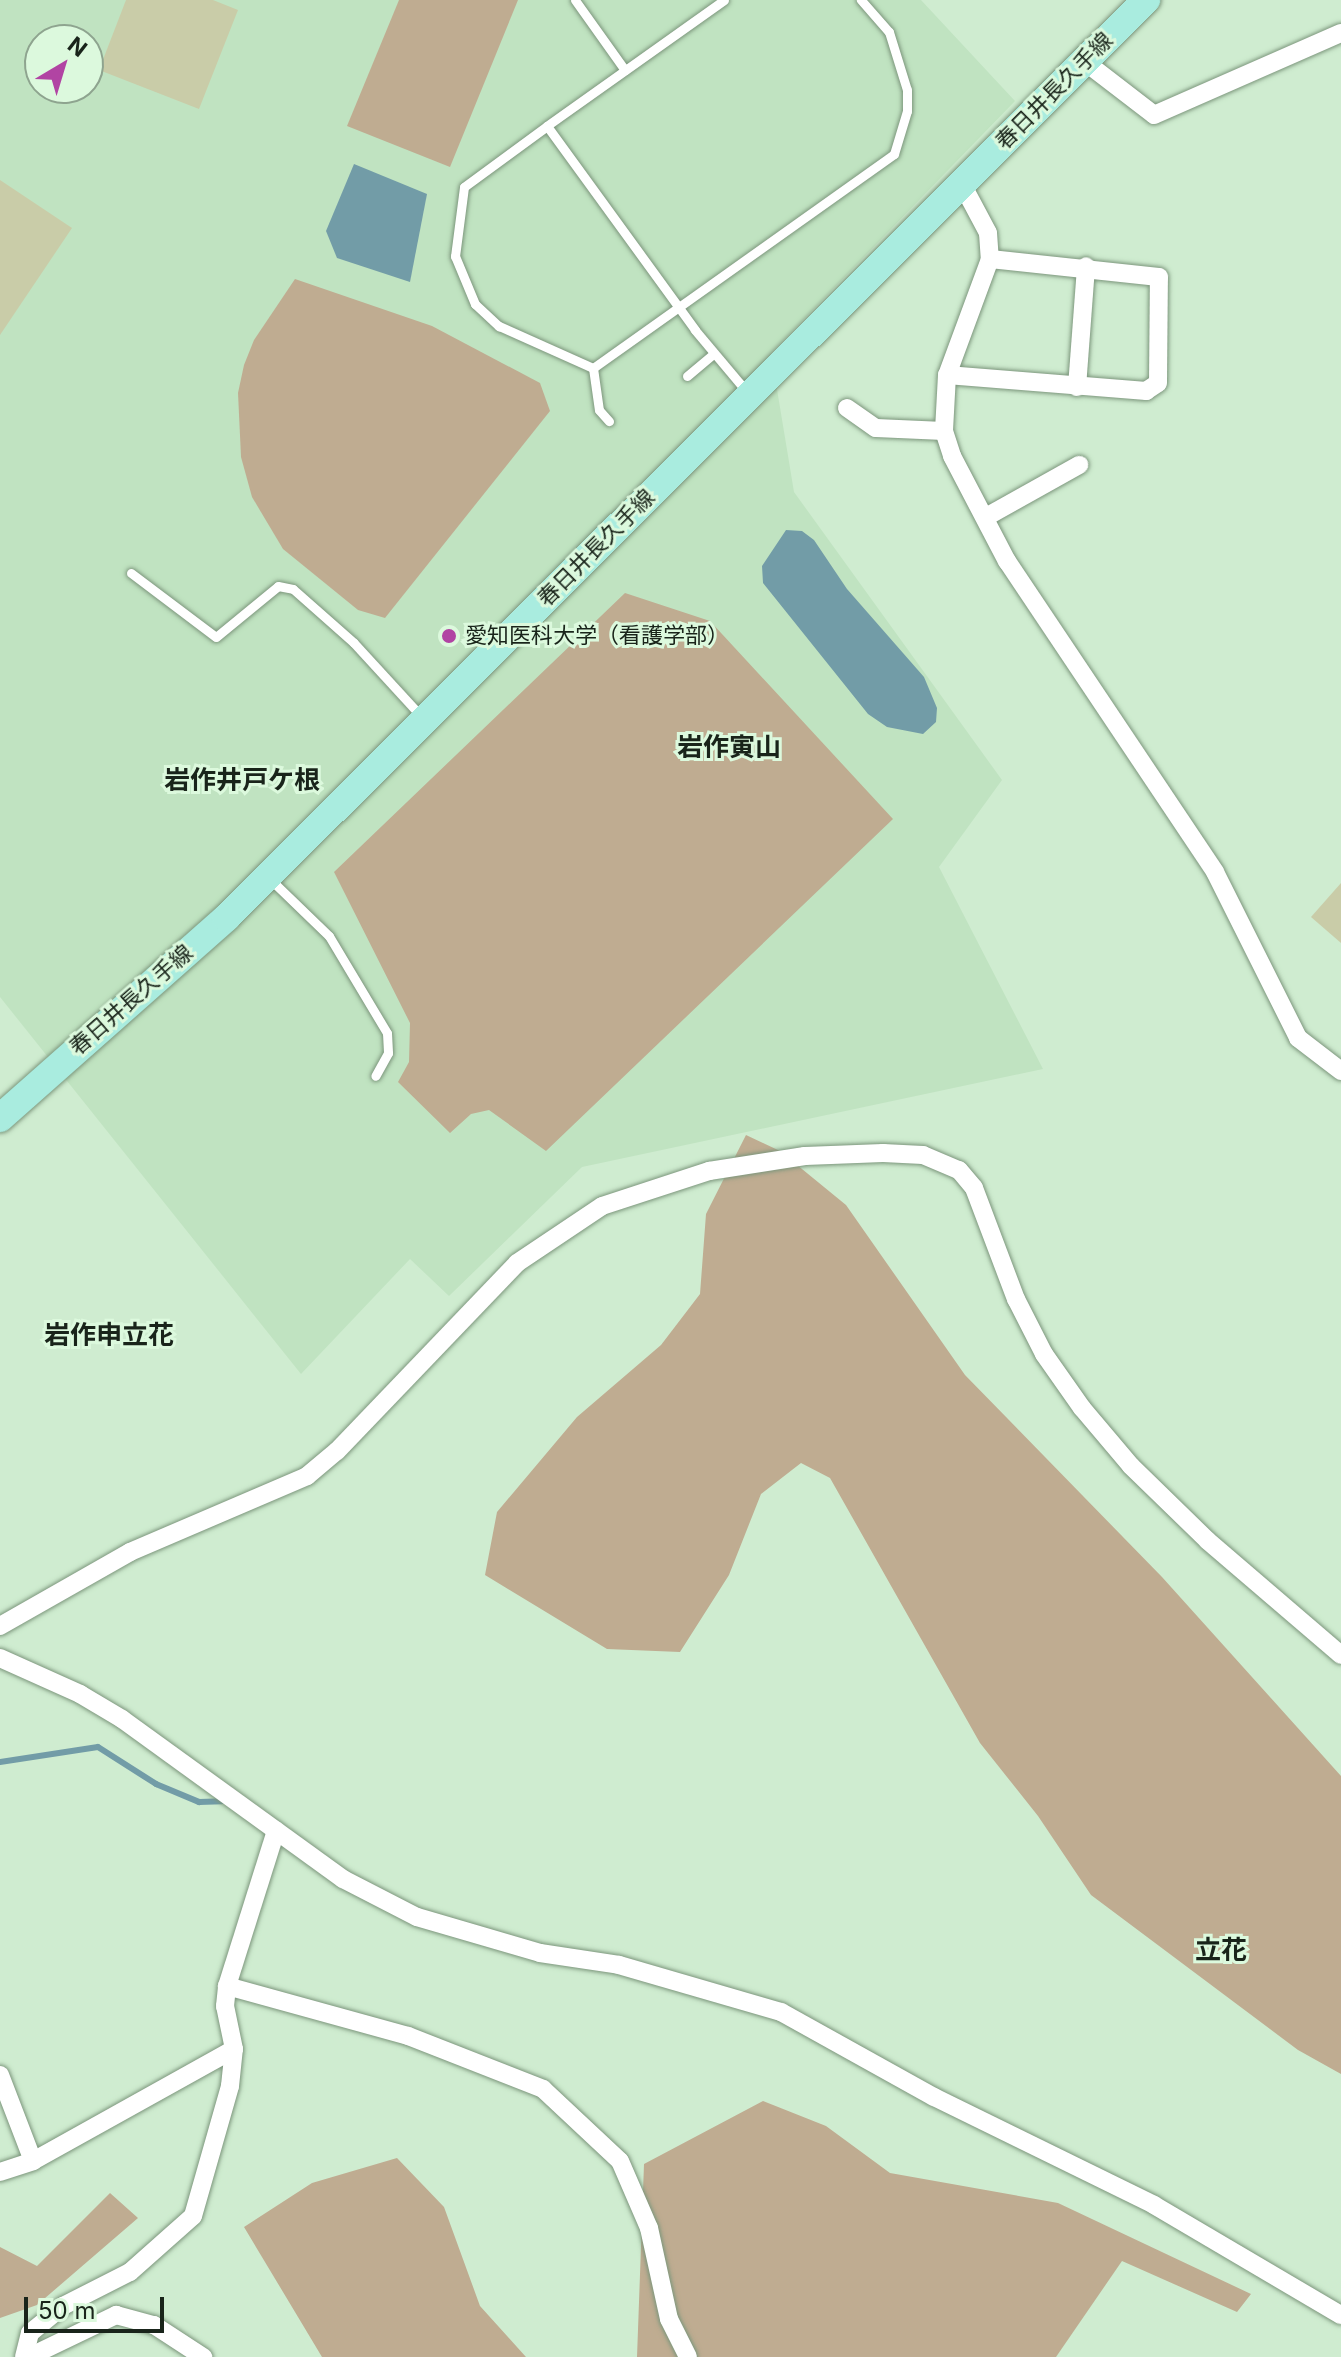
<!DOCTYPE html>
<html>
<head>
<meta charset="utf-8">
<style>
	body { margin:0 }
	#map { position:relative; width:1341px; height:2357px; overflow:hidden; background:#cfecd0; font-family:Inter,"Noto Sans JP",sans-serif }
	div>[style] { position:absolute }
	.built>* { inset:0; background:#c0e3c1 }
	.green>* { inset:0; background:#bfac91 }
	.water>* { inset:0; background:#729ca7 }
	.stream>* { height:6px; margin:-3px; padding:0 3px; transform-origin:3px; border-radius:3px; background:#729ca7 }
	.building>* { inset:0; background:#c9cca8 }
	.roads { filter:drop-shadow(0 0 2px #7c967c) drop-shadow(0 0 2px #7c967c) }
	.service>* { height:9px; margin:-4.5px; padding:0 4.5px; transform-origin:4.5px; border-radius:4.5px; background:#fff }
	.minor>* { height:18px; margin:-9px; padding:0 9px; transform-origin:9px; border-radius:9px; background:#fff }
	.primary>* { height:28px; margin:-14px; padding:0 14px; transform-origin:14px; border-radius:14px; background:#a9ecdf }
	.dots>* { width:22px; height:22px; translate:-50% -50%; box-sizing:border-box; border:4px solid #dcf9dd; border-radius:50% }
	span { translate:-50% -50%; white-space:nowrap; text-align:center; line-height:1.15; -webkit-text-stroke:6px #dcf9dd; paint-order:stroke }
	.street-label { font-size:22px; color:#19241a }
	.poi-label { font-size:22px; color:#19241a }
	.left { translate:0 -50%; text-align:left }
	.quarter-label { font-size:26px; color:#19241a; font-weight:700 }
	.north { position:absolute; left:24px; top:24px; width:80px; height:80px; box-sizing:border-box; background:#dcf9dd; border:2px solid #8ea48f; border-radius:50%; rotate:38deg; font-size:22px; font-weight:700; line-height:32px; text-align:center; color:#19241a }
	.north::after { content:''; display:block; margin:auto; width:28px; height:36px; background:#b144a3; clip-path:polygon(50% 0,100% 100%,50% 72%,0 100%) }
	.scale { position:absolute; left:24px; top:2297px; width:140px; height:36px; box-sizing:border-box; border:4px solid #19241a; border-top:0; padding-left:10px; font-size:24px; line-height:28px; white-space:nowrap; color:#19241a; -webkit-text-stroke:6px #dcf9dd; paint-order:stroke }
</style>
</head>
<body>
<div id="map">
	<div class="built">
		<i style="clip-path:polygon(evenodd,0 0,921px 0,1015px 101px,771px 353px,794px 492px,1002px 780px,939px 867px,1043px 1069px,582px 1167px,449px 1296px,410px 1259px,301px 1374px,0 997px,0 0,40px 40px,88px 40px,88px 88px,40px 88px,40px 40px)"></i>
	</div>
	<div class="green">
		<i style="clip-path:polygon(399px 0,518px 0,450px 167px,347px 126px)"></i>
		<i style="clip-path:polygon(295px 279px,432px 326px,540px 383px,550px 411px,385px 618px,358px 610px,283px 549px,252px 497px,241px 457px,238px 393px,244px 365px,254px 340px)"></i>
		<i style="clip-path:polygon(625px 593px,710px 621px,893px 819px,546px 1151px,489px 1110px,471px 1114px,450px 1133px,398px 1082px,409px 1062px,410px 1023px,334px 872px)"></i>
		<i style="clip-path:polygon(746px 1135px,780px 1151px,846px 1205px,965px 1375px,1162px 1577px,1341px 1776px,1341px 2074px,1298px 2050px,1091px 1895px,1038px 1816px,980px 1743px,830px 1478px,801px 1463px,761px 1494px,729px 1575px,680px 1652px,607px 1649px,485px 1575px,497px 1512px,577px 1417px,661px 1345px,700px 1294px,706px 1214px)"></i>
		<i style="clip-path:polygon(763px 2101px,826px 2126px,890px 2173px,1058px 2203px,1251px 2294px,1237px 2312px,1122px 2261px,1056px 2357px,637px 2357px,644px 2164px)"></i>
		<i style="clip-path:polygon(397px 2158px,444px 2207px,480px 2306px,526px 2357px,322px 2357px,244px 2227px,312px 2183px)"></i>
		<i style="clip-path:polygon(110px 2193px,138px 2218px,37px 2305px,0 2318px,0 2247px,37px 2266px)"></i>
	</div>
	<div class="water">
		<i style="clip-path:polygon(354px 164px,427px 194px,410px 282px,337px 258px,326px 231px)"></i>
		<i style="clip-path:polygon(786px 530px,802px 531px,814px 540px,847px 589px,924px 677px,937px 708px,936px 722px,923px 734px,887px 727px,868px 714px,763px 583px,762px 566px)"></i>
	</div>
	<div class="stream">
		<i style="left:0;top:1762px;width:99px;rotate:-8.7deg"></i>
		<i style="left:98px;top:1747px;width:69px;rotate:32.5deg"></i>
		<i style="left:156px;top:1784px;width:47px;rotate:22.7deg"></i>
		<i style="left:199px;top:1802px;width:23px;rotate:-2deg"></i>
	</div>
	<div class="building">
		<i style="clip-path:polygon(126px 0,213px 0,238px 10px,199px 109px,99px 70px)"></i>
		<i style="clip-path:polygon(0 180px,72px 228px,0 335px)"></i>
		<i style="clip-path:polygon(1341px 883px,1341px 943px,1311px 917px)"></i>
	</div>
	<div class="roads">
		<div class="service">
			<i style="left:575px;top:0;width:86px;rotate:54.5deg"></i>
			<i style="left:724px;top:0;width:217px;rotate:144.6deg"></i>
			<i style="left:547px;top:126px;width:252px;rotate:54deg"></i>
			<i style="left:695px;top:330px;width:81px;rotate:50deg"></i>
			<i style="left:547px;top:126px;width:103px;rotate:143.7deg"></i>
			<i style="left:464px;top:187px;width:70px;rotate:97.4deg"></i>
			<i style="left:455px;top:256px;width:52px;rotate:67.4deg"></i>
			<i style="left:475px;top:304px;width:33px;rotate:43deg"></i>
			<i style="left:499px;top:326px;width:103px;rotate:24.1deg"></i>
			<i style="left:593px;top:368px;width:369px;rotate:-35.4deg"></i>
			<i style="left:894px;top:154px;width:45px;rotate:-73.2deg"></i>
			<i style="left:907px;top:111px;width:21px;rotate:-90deg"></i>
			<i style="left:907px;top:90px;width:61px;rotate:-107.2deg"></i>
			<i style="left:889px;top:32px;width:43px;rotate:-131.2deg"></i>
			<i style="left:593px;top:368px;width:42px;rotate:81.9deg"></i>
			<i style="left:599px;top:410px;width:15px;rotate:48deg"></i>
			<i style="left:687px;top:376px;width:34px;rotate:-40deg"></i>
			<i style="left:131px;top:573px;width:106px;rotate:37deg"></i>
			<i style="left:216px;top:637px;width:80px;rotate:-39.4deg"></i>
			<i style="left:278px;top:586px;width:15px;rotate:11deg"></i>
			<i style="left:293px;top:589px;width:81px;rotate:41.5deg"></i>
			<i style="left:354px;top:643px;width:99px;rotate:47.5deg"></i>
			<i style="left:270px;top:879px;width:82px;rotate:44deg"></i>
			<i style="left:329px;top:936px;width:113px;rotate:59.1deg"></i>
			<i style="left:387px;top:1033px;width:20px;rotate:87deg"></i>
			<i style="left:388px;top:1053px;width:26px;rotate:119deg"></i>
		</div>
		<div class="minor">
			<i style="left:1084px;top:61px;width:88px;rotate:37.6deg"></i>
			<i style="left:1154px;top:115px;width:204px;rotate:-23.7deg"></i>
			<i style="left:962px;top:184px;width:55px;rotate:62deg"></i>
			<i style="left:988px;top:233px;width:26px;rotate:86deg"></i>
			<i style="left:990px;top:259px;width:124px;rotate:110.3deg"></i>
			<i style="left:947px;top:375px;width:56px;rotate:93.1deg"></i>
			<i style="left:944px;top:431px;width:26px;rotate:72deg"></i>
			<i style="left:952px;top:456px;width:119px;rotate:62.4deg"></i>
			<i style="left:1007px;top:561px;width:374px;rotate:56.2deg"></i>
			<i style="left:1215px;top:872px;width:186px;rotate:63.4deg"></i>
			<i style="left:1298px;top:1038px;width:54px;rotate:37.5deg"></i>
			<i style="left:947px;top:375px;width:200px;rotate:4.6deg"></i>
			<i style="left:1146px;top:391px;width:14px;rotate:-34deg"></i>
			<i style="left:1158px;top:383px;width:106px;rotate:-89.5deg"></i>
			<i style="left:1159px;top:277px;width:170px;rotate:-173.9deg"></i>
			<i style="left:1077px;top:387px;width:121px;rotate:-85.7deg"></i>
			<i style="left:847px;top:408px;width:35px;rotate:35deg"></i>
			<i style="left:876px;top:428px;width:68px;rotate:2.5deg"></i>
			<i style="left:986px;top:517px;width:107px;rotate:-29.2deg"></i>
			<i style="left:0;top:1626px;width:150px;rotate:-29.6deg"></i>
			<i style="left:130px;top:1552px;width:193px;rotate:-23.2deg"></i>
			<i style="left:307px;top:1476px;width:39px;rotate:-40deg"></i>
			<i style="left:337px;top:1451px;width:260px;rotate:-46.2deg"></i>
			<i style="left:517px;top:1263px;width:102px;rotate:-33.8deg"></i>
			<i style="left:602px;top:1206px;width:113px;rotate:-18.1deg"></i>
			<i style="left:709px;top:1171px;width:97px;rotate:-8.9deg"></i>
			<i style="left:805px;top:1156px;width:78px;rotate:-2.2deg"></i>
			<i style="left:883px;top:1153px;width:40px;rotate:2.9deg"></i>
			<i style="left:923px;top:1155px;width:39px;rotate:23deg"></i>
			<i style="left:959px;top:1170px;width:23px;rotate:50deg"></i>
			<i style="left:974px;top:1188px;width:119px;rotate:69.3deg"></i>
			<i style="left:1016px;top:1299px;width:62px;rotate:63deg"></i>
			<i style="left:1044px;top:1354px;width:66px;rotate:54.9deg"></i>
			<i style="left:1082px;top:1408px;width:76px;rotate:49.8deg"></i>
			<i style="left:1131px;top:1466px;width:107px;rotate:44.2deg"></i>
			<i style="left:1208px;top:1541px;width:175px;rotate:40.6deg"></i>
			<i style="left:0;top:1658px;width:88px;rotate:24.2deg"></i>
			<i style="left:80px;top:1694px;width:49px;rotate:30.8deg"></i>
			<i style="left:122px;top:1719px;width:273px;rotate:35.9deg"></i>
			<i style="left:343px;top:1879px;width:83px;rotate:27.2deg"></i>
			<i style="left:417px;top:1917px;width:128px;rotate:16.3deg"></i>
			<i style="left:540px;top:1953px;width:80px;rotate:8.6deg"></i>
			<i style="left:619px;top:1965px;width:169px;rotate:16.2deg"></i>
			<i style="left:781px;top:2012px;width:175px;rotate:29.1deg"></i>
			<i style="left:934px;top:2097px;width:245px;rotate:26.1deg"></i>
			<i style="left:1154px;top:2205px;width:217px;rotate:30.5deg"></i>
			<i style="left:227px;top:1986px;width:188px;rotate:15.4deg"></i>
			<i style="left:408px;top:2036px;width:145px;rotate:21.4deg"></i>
			<i style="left:543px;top:2089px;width:105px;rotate:43.1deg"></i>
			<i style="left:620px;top:2161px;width:73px;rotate:66.6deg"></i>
			<i style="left:649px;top:2228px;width:93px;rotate:77.6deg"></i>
			<i style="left:669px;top:2319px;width:42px;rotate:63.4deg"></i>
			<i style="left:0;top:2075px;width:92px;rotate:69deg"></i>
			<i style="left:0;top:2172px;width:35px;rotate:-18deg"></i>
			<i style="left:33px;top:2161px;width:230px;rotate:-29.1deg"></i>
			<i style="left:24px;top:2357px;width:25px;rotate:-76deg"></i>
			<i style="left:30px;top:2333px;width:43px;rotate:-39.3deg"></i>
			<i style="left:63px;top:2306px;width:75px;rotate:-26.9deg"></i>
			<i style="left:130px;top:2272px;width:84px;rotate:-41.6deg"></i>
			<i style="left:193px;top:2216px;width:135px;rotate:-74.1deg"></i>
			<i style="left:230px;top:2086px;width:37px;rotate:-84deg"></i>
			<i style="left:234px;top:2049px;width:44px;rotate:-101.8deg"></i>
			<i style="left:225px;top:2006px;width:20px;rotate:-84deg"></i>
			<i style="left:227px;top:1986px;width:163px;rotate:-72.5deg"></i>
			<i style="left:29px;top:2357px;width:97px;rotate:-25.8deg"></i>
			<i style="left:116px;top:2315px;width:39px;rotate:15deg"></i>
			<i style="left:154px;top:2325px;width:59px;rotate:33.1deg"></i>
		</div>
		<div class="primary">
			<i style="left:0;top:1118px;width:302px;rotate:-41.5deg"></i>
			<i style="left:226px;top:918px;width:1300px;rotate:-44.94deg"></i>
		</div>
	</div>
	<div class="dots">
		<i style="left:449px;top:636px;background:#b144a3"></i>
	</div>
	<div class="street-label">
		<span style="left:1054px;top:91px;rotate:-45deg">春日井長久手線</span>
		<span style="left:596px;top:548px;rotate:-45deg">春日井長久手線</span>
		<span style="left:131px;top:1000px;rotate:-41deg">春日井長久手線</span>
	</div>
	<div class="poi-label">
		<span class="left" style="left:465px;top:636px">愛知医科大学（看護学部）</span>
	</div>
	<div class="quarter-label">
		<span style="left:729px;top:747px">岩作寅山</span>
		<span style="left:242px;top:780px">岩作井戸ケ根</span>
		<span style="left:109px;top:1335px">岩作申立花</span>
		<span style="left:1221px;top:1950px">立花</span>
	</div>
	<div class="north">N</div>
	<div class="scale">50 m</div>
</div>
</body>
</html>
